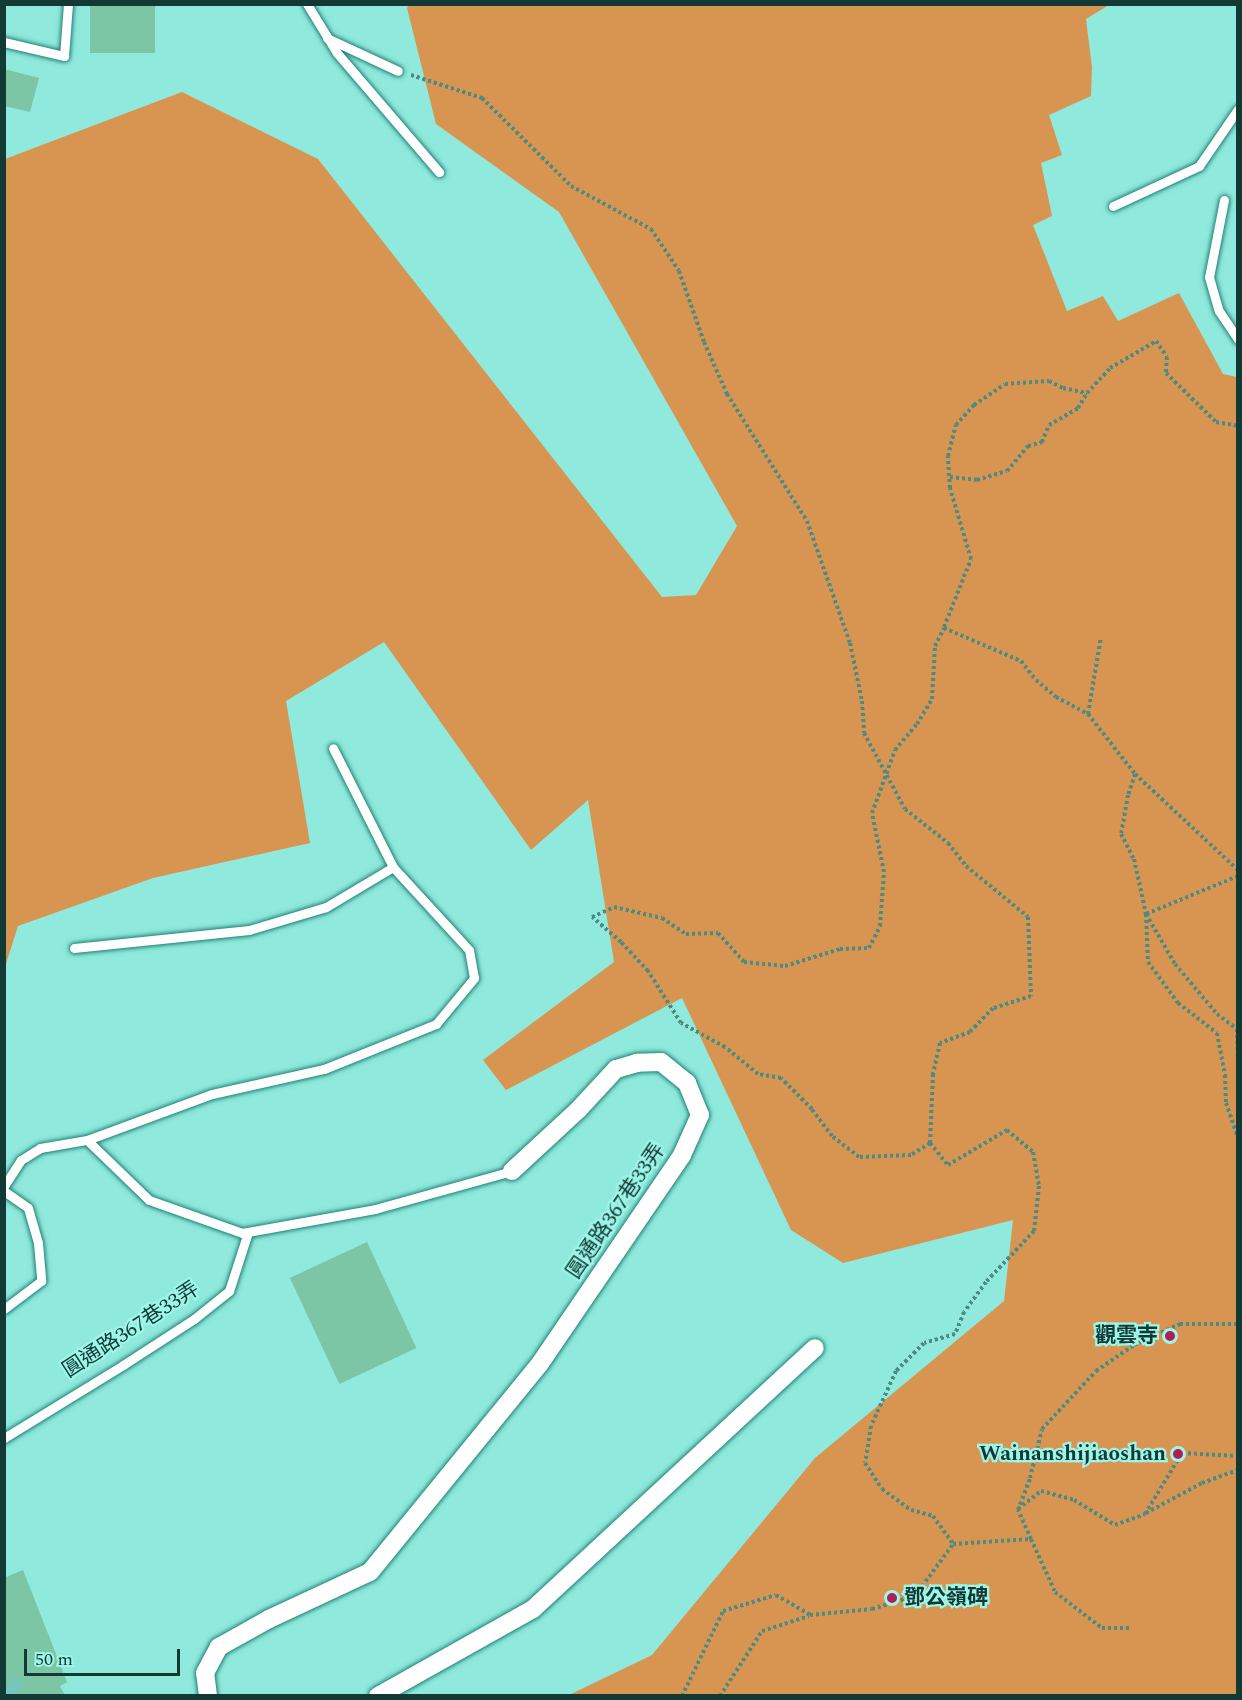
<!DOCTYPE html>
<html>
<head>
<meta charset="utf-8">
<style>
	body { margin:0 }
	#map { position:relative; width:1242px; height:1700px; overflow:hidden; background:#8fe9dc; font-family:Spectral,"Noto Sans TC",serif }
	div>[style] { position:absolute }
	.green>* { inset:0; background:#d89552 }
	.building>* { inset:0; background:#7cc5a5; transform-origin:0 0 }
	.motorway-tunnel>* { height:33px; margin-top:-16.5px; transform-origin:0; background:repeating-linear-gradient(90deg,#76c6ba 0 33px,transparent 0 49px) }
	.path>* { height:4px; margin-top:-2px; transform-origin:0; background:repeating-linear-gradient(90deg,#4c8b82 0 3px,transparent 0 6px) }
	.roads { filter:drop-shadow(0 0 2px #1f8176) drop-shadow(0 0 2px #1f8176) }
	.service>* { height:9px; margin:-4.5px; padding:0 4.5px; transform-origin:4.5px; border-radius:4.5px; background:#fff }
	.minor>* { height:18px; margin:-9px; padding:0 9px; transform-origin:9px; border-radius:9px; background:#fff }
	.dots>* { width:16px; height:16px; translate:-50% -50%; box-sizing:border-box; border:3px solid #9df6e9; border-radius:50% }
	span { translate:-50% -50%; white-space:nowrap; text-align:center; line-height:1.15; -webkit-text-stroke:4.5px #9df6e9; paint-order:stroke }
	.street-label { font-size:21px; color:#123934 }
	.poi-label { font-size:21px; color:#123934; font-weight:700 }
	.right { translate:-100% -50%; text-align:right }
	.left { translate:0 -50%; text-align:left }
	.frame { position:absolute; inset:0; border:6px solid #123934; pointer-events:none }
	.scale { position:absolute; left:24px; top:1649px; width:156px; height:27px; box-sizing:border-box; border:3px solid #123934; border-top:0; padding-left:8px; font-size:18px; line-height:21px; white-space:nowrap; color:#123934; -webkit-text-stroke:4px #9df6e9; paint-order:stroke }
</style>
</head>
<body>
<div id="map">
	<div class="green">
		<i style="clip-path:polygon(409px 5px,1109px 5px,1086px 19px,1092px 67px,1091px 96px,1049px 115px,1062px 155px,1041px 163px,1052px 216px,1033px 225px,1067px 311px,1103px 296px,1118px 321px,1179px 293px,1223px 374px,1237px 377px,1237px 1695px,569px 1695px,652px 1655px,815px 1458px,1004px 1301px,1013px 1220px,843px 1263px,791px 1230px,682px 998px,506px 1090px,483px 1060px,614px 962px,588px 800px,531px 850px,384px 642px,286px 701px,310px 843px,153px 878px,18px 926px,5px 967px,5px 159px,182px 92px,318px 159px,662px 597px,696px 595px,737px 526px,559px 212px,436px 124px,407px 8px)"></i>
	</div>
	<div class="building">
		<i style="left:90px;top:4px;width:65px;height:49px"></i>
		<i style="clip-path:polygon(4px 69px,39px 78px,30px 112px,4px 106px)"></i>
		<i style="left:367px;top:1242px;width:117px;height:85px;rotate:65deg"></i>
		<i style="clip-path:polygon(23px 1570px,67px 1682px,60px 1686px,65px 1695px,4px 1695px,4px 1578px)"></i>
	</div>
	<div class="motorway-tunnel">
		<i style="left:4px;top:1688px;width:12px;rotate:42deg"></i>
	</div>
	<div class="path">
		<i style="left:411px;top:75px;width:75px;rotate:17.9deg"></i>
		<i style="left:482px;top:98px;width:125px;rotate:44.7deg"></i>
		<i style="left:571px;top:186px;width:91px;rotate:28.3deg"></i>
		<i style="left:651px;top:229px;width:50px;rotate:56.3deg"></i>
		<i style="left:679px;top:271px;width:75px;rotate:70.6deg"></i>
		<i style="left:704px;top:342px;width:57px;rotate:66.1deg"></i>
		<i style="left:727px;top:394px;width:150px;rotate:57.8deg"></i>
		<i style="left:807px;top:521px;width:129px;rotate:70.6deg"></i>
		<i style="left:850px;top:643px;width:59px;rotate:78.3deg"></i>
		<i style="left:862px;top:701px;width:32px;rotate:86deg"></i>
		<i style="left:864px;top:733px;width:86px;rotate:61.7deg"></i>
		<i style="left:905px;top:809px;width:55px;rotate:38.3deg"></i>
		<i style="left:948px;top:843px;width:29px;rotate:52deg"></i>
		<i style="left:966px;top:866px;width:80px;rotate:39.4deg"></i>
		<i style="left:1028px;top:917px;width:79px;rotate:87.8deg"></i>
		<i style="left:1031px;top:996px;width:40px;rotate:162deg"></i>
		<i style="left:993px;top:1008px;width:33px;rotate:134deg"></i>
		<i style="left:970px;top:1032px;width:32px;rotate:160deg"></i>
		<i style="left:940px;top:1043px;width:32px;rotate:103deg"></i>
		<i style="left:933px;top:1074px;width:69px;rotate:92.5deg"></i>
		<i style="left:930px;top:1143px;width:28px;rotate:51deg"></i>
		<i style="left:948px;top:1165px;width:69px;rotate:-30.7deg"></i>
		<i style="left:1007px;top:1130px;width:34px;rotate:40deg"></i>
		<i style="left:1033px;top:1152px;width:35px;rotate:80deg"></i>
		<i style="left:1039px;top:1186px;width:45px;rotate:96.3deg"></i>
		<i style="left:1034px;top:1231px;width:70px;rotate:133.3deg"></i>
		<i style="left:986px;top:1282px;width:37px;rotate:126deg"></i>
		<i style="left:964px;top:1312px;width:24px;rotate:112deg"></i>
		<i style="left:955px;top:1334px;width:32px;rotate:164deg"></i>
		<i style="left:924px;top:1343px;width:40px;rotate:135deg"></i>
		<i style="left:896px;top:1371px;width:60px;rotate:114.4deg"></i>
		<i style="left:871px;top:1426px;width:37px;rotate:99deg"></i>
		<i style="left:865px;top:1463px;width:31px;rotate:57deg"></i>
		<i style="left:882px;top:1489px;width:36px;rotate:36deg"></i>
		<i style="left:911px;top:1510px;width:23px;rotate:15deg"></i>
		<i style="left:933px;top:1516px;width:34px;rotate:54deg"></i>
		<i style="left:950px;top:477px;width:27px;rotate:6deg"></i>
		<i style="left:977px;top:480px;width:31px;rotate:-17deg"></i>
		<i style="left:1007px;top:471px;width:33px;rotate:-50deg"></i>
		<i style="left:1028px;top:446px;width:15px;rotate:-16deg"></i>
		<i style="left:1042px;top:442px;width:18px;rotate:-68deg"></i>
		<i style="left:1049px;top:425px;width:34px;rotate:-30deg"></i>
		<i style="left:1078px;top:408px;width:17px;rotate:-59deg"></i>
		<i style="left:944px;top:627px;width:73px;rotate:-68.3deg"></i>
		<i style="left:971px;top:559px;width:74px;rotate:-106.5deg"></i>
		<i style="left:950px;top:488px;width:32px;rotate:-94deg"></i>
		<i style="left:948px;top:456px;width:32px;rotate:-76deg"></i>
		<i style="left:956px;top:425px;width:27px;rotate:-48deg"></i>
		<i style="left:974px;top:405px;width:37px;rotate:-34deg"></i>
		<i style="left:1005px;top:384px;width:44px;rotate:-3.9deg"></i>
		<i style="left:1049px;top:381px;width:16px;rotate:27deg"></i>
		<i style="left:1063px;top:388px;width:25px;rotate:12deg"></i>
		<i style="left:1087px;top:393px;width:34px;rotate:-47deg"></i>
		<i style="left:1110px;top:368px;width:53px;rotate:-30.4deg"></i>
		<i style="left:1156px;top:341px;width:19px;rotate:55deg"></i>
		<i style="left:1167px;top:357px;width:16px;rotate:94deg"></i>
		<i style="left:1166px;top:373px;width:70px;rotate:44.4deg"></i>
		<i style="left:1216px;top:422px;width:22px;rotate:10deg"></i>
		<i style="left:1088px;top:714px;width:78px;rotate:-80.4deg"></i>
		<i style="left:1135px;top:774px;width:141px;rotate:43deg"></i>
		<i style="left:1238px;top:876px;width:100px;rotate:157.6deg"></i>
		<i style="left:1146px;top:914px;width:48px;rotate:87.6deg"></i>
		<i style="left:1148px;top:962px;width:51px;rotate:53.8deg"></i>
		<i style="left:1178px;top:1003px;width:49px;rotate:37.6deg"></i>
		<i style="left:1217px;top:1033px;width:43px;rotate:79.2deg"></i>
		<i style="left:1225px;top:1075px;width:28px;rotate:88deg"></i>
		<i style="left:1226px;top:1103px;width:37px;rotate:71deg"></i>
		<i style="left:930px;top:1143px;width:22px;rotate:148deg"></i>
		<i style="left:911px;top:1155px;width:52px;rotate:177.8deg"></i>
		<i style="left:859px;top:1157px;width:34px;rotate:-142deg"></i>
		<i style="left:832px;top:1136px;width:34px;rotate:-127deg"></i>
		<i style="left:812px;top:1109px;width:44px;rotate:-135deg"></i>
		<i style="left:781px;top:1078px;width:23px;rotate:-170deg"></i>
		<i style="left:758px;top:1074px;width:43px;rotate:-140.7deg"></i>
		<i style="left:725px;top:1047px;width:50px;rotate:-151.4deg"></i>
		<i style="left:681px;top:1023px;width:62px;rotate:-122.4deg"></i>
		<i style="left:648px;top:971px;width:40px;rotate:-133deg"></i>
		<i style="left:621px;top:942px;width:38px;rotate:-139deg"></i>
		<i style="left:592px;top:917px;width:24px;rotate:-24deg"></i>
		<i style="left:614px;top:907px;width:49px;rotate:12.9deg"></i>
		<i style="left:662px;top:918px;width:29px;rotate:34deg"></i>
		<i style="left:686px;top:934px;width:32px;rotate:-2deg"></i>
		<i style="left:718px;top:933px;width:39px;rotate:48deg"></i>
		<i style="left:744px;top:962px;width:41px;rotate:5.6deg"></i>
		<i style="left:785px;top:966px;width:58px;rotate:-17.2deg"></i>
		<i style="left:840px;top:949px;width:29px;rotate:-2deg"></i>
		<i style="left:869px;top:948px;width:25px;rotate:-63deg"></i>
		<i style="left:880px;top:926px;width:54px;rotate:-85.8deg"></i>
		<i style="left:884px;top:872px;width:60px;rotate:-101.5deg"></i>
		<i style="left:872px;top:813px;width:67px;rotate:-69.9deg"></i>
		<i style="left:895px;top:750px;width:34px;rotate:-50deg"></i>
		<i style="left:917px;top:724px;width:29px;rotate:-59deg"></i>
		<i style="left:932px;top:699px;width:53px;rotate:-86.8deg"></i>
		<i style="left:935px;top:646px;width:20px;rotate:-63deg"></i>
		<i style="left:944px;top:628px;width:84px;rotate:23.2deg"></i>
		<i style="left:1021px;top:661px;width:24px;rotate:52deg"></i>
		<i style="left:1036px;top:680px;width:26px;rotate:40deg"></i>
		<i style="left:1056px;top:697px;width:36px;rotate:28deg"></i>
		<i style="left:1088px;top:714px;width:76px;rotate:51.9deg"></i>
		<i style="left:1135px;top:774px;width:22px;rotate:108deg"></i>
		<i style="left:1128px;top:795px;width:40px;rotate:100deg"></i>
		<i style="left:1121px;top:834px;width:28px;rotate:63deg"></i>
		<i style="left:1134px;top:859px;width:56px;rotate:77.7deg"></i>
		<i style="left:1146px;top:914px;width:58px;rotate:59.9deg"></i>
		<i style="left:1175px;top:964px;width:65px;rotate:50deg"></i>
		<i style="left:1217px;top:1014px;width:25px;rotate:37deg"></i>
		<i style="left:1237px;top:1029px;width:37px;rotate:88deg"></i>
		<i style="left:1018px;top:1509px;width:29px;rotate:-38deg"></i>
		<i style="left:1041px;top:1491px;width:34px;rotate:15deg"></i>
		<i style="left:1074px;top:1500px;width:48px;rotate:31.4deg"></i>
		<i style="left:1115px;top:1525px;width:32px;rotate:-20deg"></i>
		<i style="left:1145px;top:1514px;width:71px;rotate:-58.8deg"></i>
		<i style="left:1182px;top:1453px;width:56px;rotate:3.1deg"></i>
		<i style="left:1146px;top:1513px;width:64px;rotate:-28.2deg"></i>
		<i style="left:1202px;top:1483px;width:38px;rotate:-20deg"></i>
		<i style="left:1031px;top:1539px;width:58px;rotate:65.6deg"></i>
		<i style="left:1055px;top:1592px;width:59px;rotate:37.5deg"></i>
		<i style="left:1102px;top:1628px;width:29px"></i>
		<i style="left:682px;top:1696px;width:94px;rotate:-64.2deg"></i>
		<i style="left:723px;top:1611px;width:55px;rotate:-16.8deg"></i>
		<i style="left:776px;top:1595px;width:39px;rotate:30deg"></i>
		<i style="left:810px;top:1615px;width:62px;rotate:-5.5deg"></i>
		<i style="left:872px;top:1609px;width:45px;rotate:-16.8deg"></i>
		<i style="left:915px;top:1596px;width:64px;rotate:-53.8deg"></i>
		<i style="left:953px;top:1544px;width:78px;rotate:-3.7deg"></i>
		<i style="left:1031px;top:1539px;width:32px;rotate:-114deg"></i>
		<i style="left:1018px;top:1510px;width:34px;rotate:-69deg"></i>
		<i style="left:1030px;top:1478px;width:50px;rotate:-76.2deg"></i>
		<i style="left:1042px;top:1429px;width:79px;rotate:-47deg"></i>
		<i style="left:1096px;top:1371px;width:46px;rotate:-34.4deg"></i>
		<i style="left:1134px;top:1345px;width:51px;rotate:-24.5deg"></i>
		<i style="left:1180px;top:1324px;width:58px"></i>
		<i style="left:720px;top:1696px;width:77px;rotate:-57.1deg"></i>
		<i style="left:762px;top:1631px;width:49px;rotate:-17.7deg"></i>
	</div>
	<div class="roads">
		<div class="service">
			<i style="left:307px;top:4px;width:57px;rotate:58.5deg"></i>
			<i style="left:337px;top:53px;width:157px;rotate:49.4deg"></i>
			<i style="left:327px;top:38px;width:78px;rotate:24.9deg"></i>
			<i style="left:4px;top:42px;width:62px;rotate:13.1deg"></i>
			<i style="left:64px;top:56px;width:52px;rotate:-85.6deg"></i>
			<i style="left:1224px;top:200px;width:78px;rotate:101deg"></i>
			<i style="left:1209px;top:277px;width:35px;rotate:74deg"></i>
			<i style="left:1219px;top:311px;width:34px;rotate:56deg"></i>
			<i style="left:1113px;top:206px;width:95px;rotate:-24.9deg"></i>
			<i style="left:1199px;top:166px;width:69px;rotate:-55.6deg"></i>
			<i style="left:74px;top:948px;width:176px;rotate:-5.9deg"></i>
			<i style="left:249px;top:930px;width:80px;rotate:-16.6deg"></i>
			<i style="left:326px;top:907px;width:78px;rotate:-30.8deg"></i>
			<i style="left:87px;top:1140px;width:86px;rotate:44.1deg"></i>
			<i style="left:149px;top:1200px;width:99px;rotate:19.5deg"></i>
			<i style="left:242px;top:1233px;width:135px;rotate:-10.2deg"></i>
			<i style="left:375px;top:1209px;width:142px;rotate:-15.5deg"></i>
			<i style="left:4px;top:1186px;width:31px;rotate:-57deg"></i>
			<i style="left:21px;top:1160px;width:22px;rotate:-32deg"></i>
			<i style="left:40px;top:1148px;width:48px;rotate:-9.7deg"></i>
			<i style="left:87px;top:1140px;width:133px;rotate:-20.2deg"></i>
			<i style="left:212px;top:1094px;width:115px;rotate:-12.6deg"></i>
			<i style="left:324px;top:1069px;width:121px;rotate:-21.9deg"></i>
			<i style="left:436px;top:1024px;width:60px;rotate:-50.4deg"></i>
			<i style="left:474px;top:978px;width:28px;rotate:-100deg"></i>
			<i style="left:469px;top:950px;width:113px;rotate:-132.5deg"></i>
			<i style="left:393px;top:867px;width:133px;rotate:-116.8deg"></i>
			<i style="left:4px;top:1191px;width:29px;rotate:35deg"></i>
			<i style="left:28px;top:1208px;width:36px;rotate:74deg"></i>
			<i style="left:38px;top:1243px;width:38px;rotate:85deg"></i>
			<i style="left:41px;top:1281px;width:46px;rotate:142.9deg"></i>
			<i style="left:4px;top:1438px;width:140px;rotate:-31.5deg"></i>
			<i style="left:123px;top:1365px;width:85px;rotate:-32.9deg"></i>
			<i style="left:194px;top:1319px;width:45px;rotate:-38.7deg"></i>
			<i style="left:229px;top:1291px;width:62px;rotate:-72.1deg"></i>
		</div>
		<div class="minor">
			<i style="left:208px;top:1696px;width:23px;rotate:-97deg"></i>
			<i style="left:205px;top:1673px;width:30px;rotate:-62deg"></i>
			<i style="left:219px;top:1647px;width:57px;rotate:-29.2deg"></i>
			<i style="left:269px;top:1619px;width:111px;rotate:-25deg"></i>
			<i style="left:370px;top:1572px;width:267px;rotate:-50.8deg"></i>
			<i style="left:539px;top:1365px;width:254px;rotate:-55.7deg"></i>
			<i style="left:682px;top:1155px;width:44px;rotate:-65.8deg"></i>
			<i style="left:700px;top:1115px;width:35px;rotate:-112deg"></i>
			<i style="left:687px;top:1083px;width:33px;rotate:-141deg"></i>
			<i style="left:661px;top:1062px;width:24px;rotate:178deg"></i>
			<i style="left:637px;top:1063px;width:22px;rotate:164deg"></i>
			<i style="left:616px;top:1069px;width:56px;rotate:132.8deg"></i>
			<i style="left:578px;top:1110px;width:90px;rotate:137.3deg"></i>
			<i style="left:378px;top:1696px;width:178px;rotate:-29.3deg"></i>
			<i style="left:533px;top:1609px;width:384px;rotate:-42.8deg"></i>
		</div>
	</div>
	<div class="dots">
		<i style="left:1170px;top:1336px;background:#af1f56"></i>
		<i style="left:1178px;top:1454px;background:#af1f56"></i>
		<i style="left:892px;top:1598px;background:#af1f56"></i>
	</div>
	<div class="street-label">
		<span style="left:616px;top:1211px;rotate:-56deg">圓通路367巷33弄</span>
		<span style="left:131px;top:1330px;rotate:-33deg">圓通路367巷33弄</span>
	</div>
	<div class="poi-label">
		<span class="right" style="left:1158px;top:1336px">觀雲寺</span>
		<span class="right" style="left:1166px;top:1454px">Wainanshijiaoshan</span>
		<span class="left" style="left:904px;top:1598px">鄧公嶺碑</span>
	</div>
	<div class="frame"></div>
	<div class="scale">50 m</div>
</div>
</body>
</html>
